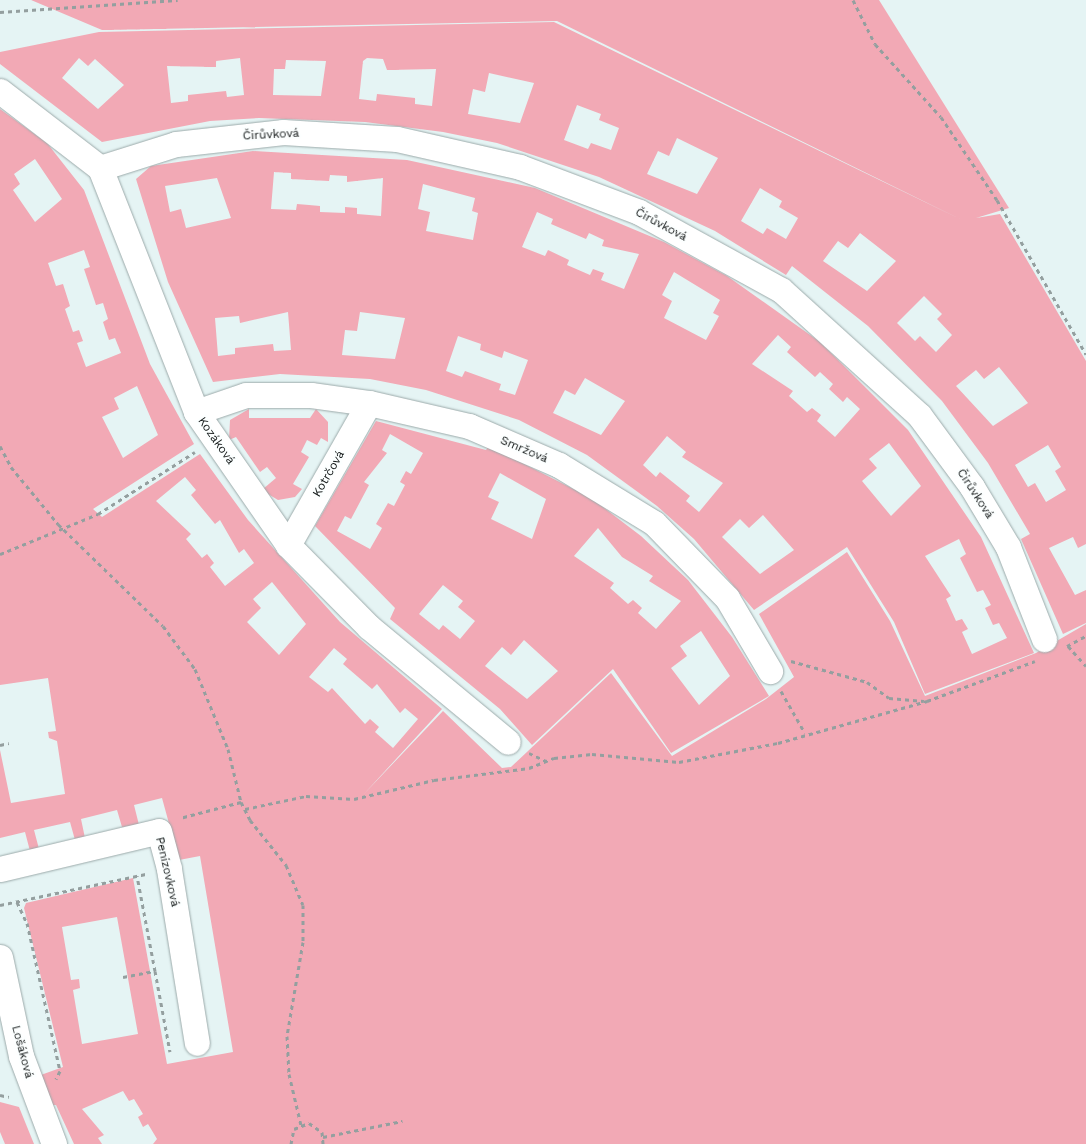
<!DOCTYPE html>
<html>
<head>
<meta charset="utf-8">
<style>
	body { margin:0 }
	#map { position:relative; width:1086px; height:1144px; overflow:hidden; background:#e5f4f4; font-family:"Work Sans",sans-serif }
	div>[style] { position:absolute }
	.green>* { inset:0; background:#f2a9b5 }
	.path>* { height:3px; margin-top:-1.5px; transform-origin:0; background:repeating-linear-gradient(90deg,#949f9f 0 4px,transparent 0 8px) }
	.roads { filter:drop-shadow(0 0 1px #9caaaa) drop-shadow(0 0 1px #9caaaa) }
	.minor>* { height:25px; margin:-12.5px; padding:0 12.5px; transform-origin:12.5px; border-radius:12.5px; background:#fff }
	span { translate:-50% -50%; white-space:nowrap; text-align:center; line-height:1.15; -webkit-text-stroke:4px #fcffff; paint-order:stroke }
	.street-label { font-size:12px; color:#121717 }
</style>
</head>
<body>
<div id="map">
	<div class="green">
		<i style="clip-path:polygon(evenodd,31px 0,879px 0,1009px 208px,976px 218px,1000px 214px,1086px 361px,1086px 544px,1078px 548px,1073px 537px,1049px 548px,1075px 595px,1086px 590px,1086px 623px,1063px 634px,1021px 539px,1030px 534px,988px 463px,942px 401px,868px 326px,792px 266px,786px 275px,715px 231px,599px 177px,497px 143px,443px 132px,365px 122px,259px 118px,210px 121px,102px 142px,0 64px,0 52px,99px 32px,554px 22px,962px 220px,557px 21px,102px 30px,31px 0,79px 58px,88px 66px,95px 59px,124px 85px,98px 109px,62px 78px,79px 58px,31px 0,240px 58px,244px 95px,227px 97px,226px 91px,188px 95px,188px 101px,171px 103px,167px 66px,216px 67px,216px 61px,240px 58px,31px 0,367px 58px,383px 59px,387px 70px,436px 69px,432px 106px,415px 104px,415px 98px,377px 94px,376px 101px,359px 99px,363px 61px,367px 58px,31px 0,286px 60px,326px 61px,321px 96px,273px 95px,274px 69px,285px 69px,286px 60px,31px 0,489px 73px,534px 83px,520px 123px,468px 114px,473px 89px,485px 92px,489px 73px,31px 0,577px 105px,601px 114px,599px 120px,619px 128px,611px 150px,591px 143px,588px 149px,564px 140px,577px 105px,31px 0,677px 138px,718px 158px,697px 194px,647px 174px,658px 151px,669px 156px,677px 138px,31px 0,760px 188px,782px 201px,779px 207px,798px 218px,786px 239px,767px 228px,763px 234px,741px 221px,760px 188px,31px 0,860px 233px,896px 261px,867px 291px,823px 261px,838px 241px,848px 248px,860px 233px,31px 0,924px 296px,942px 314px,937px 319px,952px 335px,936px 352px,920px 336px,915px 341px,897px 323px,924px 296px,31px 0,999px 367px,1028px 403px,993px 426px,956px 386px,976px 370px,984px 379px,999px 367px,31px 0,1048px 445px,1061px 467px,1055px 471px,1066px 490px,1046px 502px,1035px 483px,1028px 487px,1015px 465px,1048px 445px)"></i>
		<i style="clip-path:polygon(evenodd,0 109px,47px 143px,84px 190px,150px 364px,194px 444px,93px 509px,102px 517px,200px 454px,248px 520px,340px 622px,442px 709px,363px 795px,443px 711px,502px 768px,511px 767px,611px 673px,672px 756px,766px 699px,794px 677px,759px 614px,847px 552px,890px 621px,925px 696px,1036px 653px,1086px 624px,1086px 1144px,153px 1144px,157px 1139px,148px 1124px,143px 1127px,138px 1117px,143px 1114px,134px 1099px,129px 1101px,123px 1091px,82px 1109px,104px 1135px,98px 1138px,102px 1144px,74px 1144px,56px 1105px,49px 1105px,38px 1076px,63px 1067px,24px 908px,26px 903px,133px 878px,167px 1064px,233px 1052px,200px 856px,179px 860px,162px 798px,134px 805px,139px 825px,122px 827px,117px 810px,81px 819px,85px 838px,75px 840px,70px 822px,34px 830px,39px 849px,30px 851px,25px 832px,0 838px,0 750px,11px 803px,65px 794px,57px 741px,49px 738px,48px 732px,56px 731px,48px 678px,0 685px,0 109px,35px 159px,62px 199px,35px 222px,13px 190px,20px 184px,14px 174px,35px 159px,0 109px,84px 250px,90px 267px,84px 269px,96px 305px,103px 303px,108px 319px,103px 322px,109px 340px,115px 338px,121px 353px,86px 367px,77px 343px,83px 341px,79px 330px,73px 332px,65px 309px,70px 306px,63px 284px,56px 286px,48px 263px,84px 250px,0 109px,137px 386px,158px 435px,123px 458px,102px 417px,119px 409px,114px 398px,137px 386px,0 109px,185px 477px,196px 490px,191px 495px,215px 524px,220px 520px,239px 553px,244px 549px,254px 563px,225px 586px,210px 567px,214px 563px,207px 554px,202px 558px,186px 539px,191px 534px,156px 501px,185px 477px,0 109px,272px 582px,306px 624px,279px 655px,247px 622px,261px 608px,253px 599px,272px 582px,0 109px,334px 648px,347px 659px,343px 664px,372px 689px,377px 684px,400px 713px,405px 708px,418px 719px,393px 748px,375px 732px,379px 727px,370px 719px,365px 724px,332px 688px,328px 692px,309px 677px,334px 648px,0 109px,117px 917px,138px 1034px,82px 1044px,73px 990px,80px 988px,79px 979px,71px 980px,62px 927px,117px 917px)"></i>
		<i style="clip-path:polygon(evenodd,253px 151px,407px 160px,535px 188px,664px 242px,727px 276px,820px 342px,908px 430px,981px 537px,1034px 653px,925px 694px,894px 622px,847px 547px,754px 610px,694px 539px,657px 506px,587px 455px,519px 420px,426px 390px,370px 379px,280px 374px,213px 382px,168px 282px,136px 179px,151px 166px,253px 151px,274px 172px,291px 173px,291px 179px,329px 181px,330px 175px,347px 176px,347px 182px,383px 178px,381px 216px,357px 214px,357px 208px,345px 207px,345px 213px,320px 212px,320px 206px,309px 205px,297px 204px,296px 210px,271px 209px,274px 172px,253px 151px,217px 178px,231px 218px,186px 228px,181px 209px,170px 212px,165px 186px,217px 178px,253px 151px,423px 184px,475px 198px,472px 211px,478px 213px,473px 240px,426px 231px,430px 212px,418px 209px,423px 184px,253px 151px,537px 212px,553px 219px,551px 224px,586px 239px,589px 233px,604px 240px,602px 246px,639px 254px,624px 289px,601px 280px,604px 273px,593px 269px,590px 275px,567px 265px,569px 260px,548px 250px,545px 256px,522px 247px,537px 212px,253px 151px,674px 272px,720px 300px,713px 313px,719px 316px,706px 340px,664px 318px,672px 301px,662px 295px,674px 272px,253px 151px,288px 312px,291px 350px,274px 351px,273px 344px,235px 348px,235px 354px,218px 356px,215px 318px,239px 316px,240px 323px,288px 312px,253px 151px,360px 312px,405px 318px,395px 359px,342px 355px,345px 330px,357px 331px,360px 312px,253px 151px,778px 335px,791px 347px,787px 352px,815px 377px,820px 372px,833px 384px,829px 389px,843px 402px,847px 397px,860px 409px,835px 437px,817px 421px,821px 415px,812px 408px,807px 412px,789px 396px,793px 391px,752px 364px,778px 335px,253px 151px,458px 336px,481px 344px,480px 350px,502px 358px,504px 351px,528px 360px,515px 395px,499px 390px,501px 384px,465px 371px,462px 377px,446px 371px,458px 336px,253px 151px,585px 378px,625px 401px,601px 435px,553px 413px,565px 390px,575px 395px,585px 378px,253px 151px,667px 436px,686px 452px,682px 457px,723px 483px,699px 512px,686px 501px,690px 496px,660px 472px,656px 477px,643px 465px,667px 436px,253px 151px,889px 443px,921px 486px,891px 516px,862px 481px,877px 468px,869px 459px,889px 443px,253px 151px,763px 515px,794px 550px,760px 574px,722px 537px,740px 519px,749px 528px,763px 515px,253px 151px,959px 539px,966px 554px,960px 558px,977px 592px,983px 590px,991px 605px,985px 608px,993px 625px,999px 623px,1007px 638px,972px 654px,962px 632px,968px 629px,962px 619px,956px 621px,946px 599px,951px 596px,925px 556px,959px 539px)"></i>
		<i style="clip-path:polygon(249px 409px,249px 418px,310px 418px,316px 409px,328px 422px,328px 442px,321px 438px,317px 445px,307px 440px,301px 452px,309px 457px,293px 484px,302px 489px,295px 497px,278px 500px,268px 494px,263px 489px,276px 478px,267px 467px,260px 472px,236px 437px,229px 440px,230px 420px)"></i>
		<i style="clip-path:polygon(evenodd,376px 421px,486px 450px,489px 446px,591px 498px,641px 536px,688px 580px,732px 637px,769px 696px,671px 753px,613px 669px,532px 745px,500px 709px,390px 619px,395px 608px,315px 526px,376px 421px,390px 434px,423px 453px,411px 474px,406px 471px,400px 482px,405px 485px,394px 506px,388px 503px,376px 524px,382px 528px,370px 549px,337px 531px,345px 516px,351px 519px,369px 485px,364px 482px,387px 453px,382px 450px,390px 434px,376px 421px,500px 473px,546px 499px,532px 539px,491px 519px,499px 502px,488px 497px,500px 473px,376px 421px,598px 528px,622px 557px,653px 576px,649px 581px,681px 601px,656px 629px,638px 613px,642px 608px,633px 600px,628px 604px,610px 588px,614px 583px,574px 556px,598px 528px,376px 421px,443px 585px,463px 601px,458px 607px,475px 621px,460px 639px,443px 625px,439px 630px,419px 614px,443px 585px,376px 421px,701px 631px,730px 676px,699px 705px,671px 668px,687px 656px,680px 646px,701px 631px,376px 421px,524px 640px,558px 671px,527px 699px,485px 666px,502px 647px,511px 655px,524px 640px)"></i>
		<i style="clip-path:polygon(0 1102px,19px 1107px,34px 1144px,5px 1144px,0 1132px)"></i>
	</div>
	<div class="path">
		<i style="left:853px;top:0;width:49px;rotate:63.4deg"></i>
		<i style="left:875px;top:44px;width:98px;rotate:47.9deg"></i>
		<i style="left:941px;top:117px;width:100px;rotate:56deg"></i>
		<i style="left:997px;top:200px;width:178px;rotate:60deg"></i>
		<i style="left:0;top:12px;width:178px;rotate:-3.9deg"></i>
		<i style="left:0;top:446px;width:24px;rotate:62deg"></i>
		<i style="left:11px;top:467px;width:74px;rotate:50.5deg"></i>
		<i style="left:58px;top:524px;width:146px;rotate:44.2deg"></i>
		<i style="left:163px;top:626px;width:54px;rotate:53.3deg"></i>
		<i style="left:195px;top:669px;width:87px;rotate:67.6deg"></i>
		<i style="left:228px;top:749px;width:55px;rotate:76.2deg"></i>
		<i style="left:241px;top:802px;width:63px;rotate:165.3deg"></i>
		<i style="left:0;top:554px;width:106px;rotate:-22.2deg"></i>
		<i style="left:98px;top:514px;width:115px;rotate:-32.6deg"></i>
		<i style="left:1067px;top:646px;width:21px;rotate:-28deg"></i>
		<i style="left:1068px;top:646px;width:27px;rotate:48deg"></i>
		<i style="left:791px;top:661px;width:79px;rotate:15.4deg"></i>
		<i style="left:867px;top:682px;width:27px;rotate:36deg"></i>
		<i style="left:889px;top:698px;width:35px;rotate:5deg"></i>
		<i style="left:781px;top:691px;width:48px;rotate:60.3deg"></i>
		<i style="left:0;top:745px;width:9px;rotate:-13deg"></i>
		<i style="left:529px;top:753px;width:19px;rotate:25deg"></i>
		<i style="left:241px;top:802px;width:20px;rotate:63deg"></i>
		<i style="left:250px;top:820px;width:58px;rotate:51.3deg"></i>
		<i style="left:286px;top:865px;width:43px;rotate:67deg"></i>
		<i style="left:303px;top:905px;width:37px;rotate:90deg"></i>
		<i style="left:303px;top:942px;width:95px;rotate:99.7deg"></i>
		<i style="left:287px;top:1036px;width:38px;rotate:87deg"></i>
		<i style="left:289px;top:1074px;width:52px;rotate:76.8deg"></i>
		<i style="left:245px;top:809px;width:62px;rotate:-12deg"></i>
		<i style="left:306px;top:796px;width:48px;rotate:3.6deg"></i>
		<i style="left:354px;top:799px;width:82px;rotate:-13.4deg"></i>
		<i style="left:434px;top:780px;width:96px;rotate:-7.2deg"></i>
		<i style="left:529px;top:768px;width:27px;rotate:-22deg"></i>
		<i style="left:554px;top:758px;width:38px;rotate:-6deg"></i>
		<i style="left:592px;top:754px;width:87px;rotate:5.3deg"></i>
		<i style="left:679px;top:762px;width:101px;rotate:-10.9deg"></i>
		<i style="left:778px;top:743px;width:155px;rotate:-15.7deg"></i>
		<i style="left:927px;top:701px;width:115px;rotate:-20.3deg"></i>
		<i style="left:17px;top:902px;width:23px;rotate:65deg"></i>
		<i style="left:27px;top:923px;width:152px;rotate:77.4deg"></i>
		<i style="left:60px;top:1071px;width:9px;rotate:117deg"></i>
		<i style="left:0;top:905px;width:149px;rotate:-12deg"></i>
		<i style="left:155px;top:971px;width:82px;rotate:79.5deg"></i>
		<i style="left:123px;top:977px;width:33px;rotate:-11deg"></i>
		<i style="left:155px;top:971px;width:97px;rotate:-100.7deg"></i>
		<i style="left:0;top:1095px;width:9px;rotate:13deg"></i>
		<i style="left:323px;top:1137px;width:81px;rotate:-11.4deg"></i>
		<i style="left:291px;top:1144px;width:15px;rotate:-79deg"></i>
		<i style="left:294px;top:1129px;width:16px;rotate:-22deg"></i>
		<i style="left:309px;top:1123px;width:16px;rotate:35deg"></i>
		<i style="left:322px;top:1132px;width:12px;rotate:85deg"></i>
	</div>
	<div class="roads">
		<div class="minor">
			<i style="left:0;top:91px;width:126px;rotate:37.6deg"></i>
			<i style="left:100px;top:168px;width:262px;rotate:68.5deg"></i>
			<i style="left:196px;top:412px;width:162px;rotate:55.3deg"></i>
			<i style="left:288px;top:545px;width:115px;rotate:45.4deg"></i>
			<i style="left:369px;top:627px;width:180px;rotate:39.6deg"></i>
			<i style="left:100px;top:168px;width:80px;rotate:-17.5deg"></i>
			<i style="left:176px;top:144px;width:108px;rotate:-6.4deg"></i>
			<i style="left:283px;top:132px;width:114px;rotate:3.5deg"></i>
			<i style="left:397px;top:139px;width:126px;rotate:12.8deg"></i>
			<i style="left:520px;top:167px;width:127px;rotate:20.7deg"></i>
			<i style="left:639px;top:212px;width:162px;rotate:28.8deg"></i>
			<i style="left:781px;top:290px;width:186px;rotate:42.2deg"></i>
			<i style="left:919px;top:415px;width:89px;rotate:53.6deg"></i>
			<i style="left:972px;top:487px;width:70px;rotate:59deg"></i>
			<i style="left:1008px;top:547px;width:99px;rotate:68.6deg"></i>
			<i style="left:196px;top:412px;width:53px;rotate:-18.8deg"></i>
			<i style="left:246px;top:395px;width:65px"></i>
			<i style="left:311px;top:395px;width:59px;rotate:7.9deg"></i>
			<i style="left:369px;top:403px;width:103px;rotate:13deg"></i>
			<i style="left:469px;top:426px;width:98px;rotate:23.4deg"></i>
			<i style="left:559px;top:465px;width:111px;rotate:31.4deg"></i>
			<i style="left:654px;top:523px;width:105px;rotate:45.8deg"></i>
			<i style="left:727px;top:598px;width:85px;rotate:59.5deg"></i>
			<i style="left:288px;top:545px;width:163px;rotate:-60.3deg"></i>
			<i style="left:0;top:869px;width:163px;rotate:-13.4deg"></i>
			<i style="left:159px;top:831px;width:39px;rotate:75deg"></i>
			<i style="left:169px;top:869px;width:176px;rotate:80.9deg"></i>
			<i style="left:0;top:957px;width:101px;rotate:78deg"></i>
			<i style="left:21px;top:1056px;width:94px;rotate:69.4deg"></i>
		</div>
	</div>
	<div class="street-label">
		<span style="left:271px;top:135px;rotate:-3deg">Čirůvková</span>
		<span style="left:661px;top:225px;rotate:28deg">Čirůvková</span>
		<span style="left:216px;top:441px;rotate:55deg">Kozáková</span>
		<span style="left:524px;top:450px;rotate:23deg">Smržová</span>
		<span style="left:329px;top:474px;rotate:-60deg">Kotrčová</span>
		<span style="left:975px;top:494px;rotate:57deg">Čirůvková</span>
		<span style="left:167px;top:872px;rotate:77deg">Penízovková</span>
		<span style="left:22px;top:1052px;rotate:75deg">Lošáková</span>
	</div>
</div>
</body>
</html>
